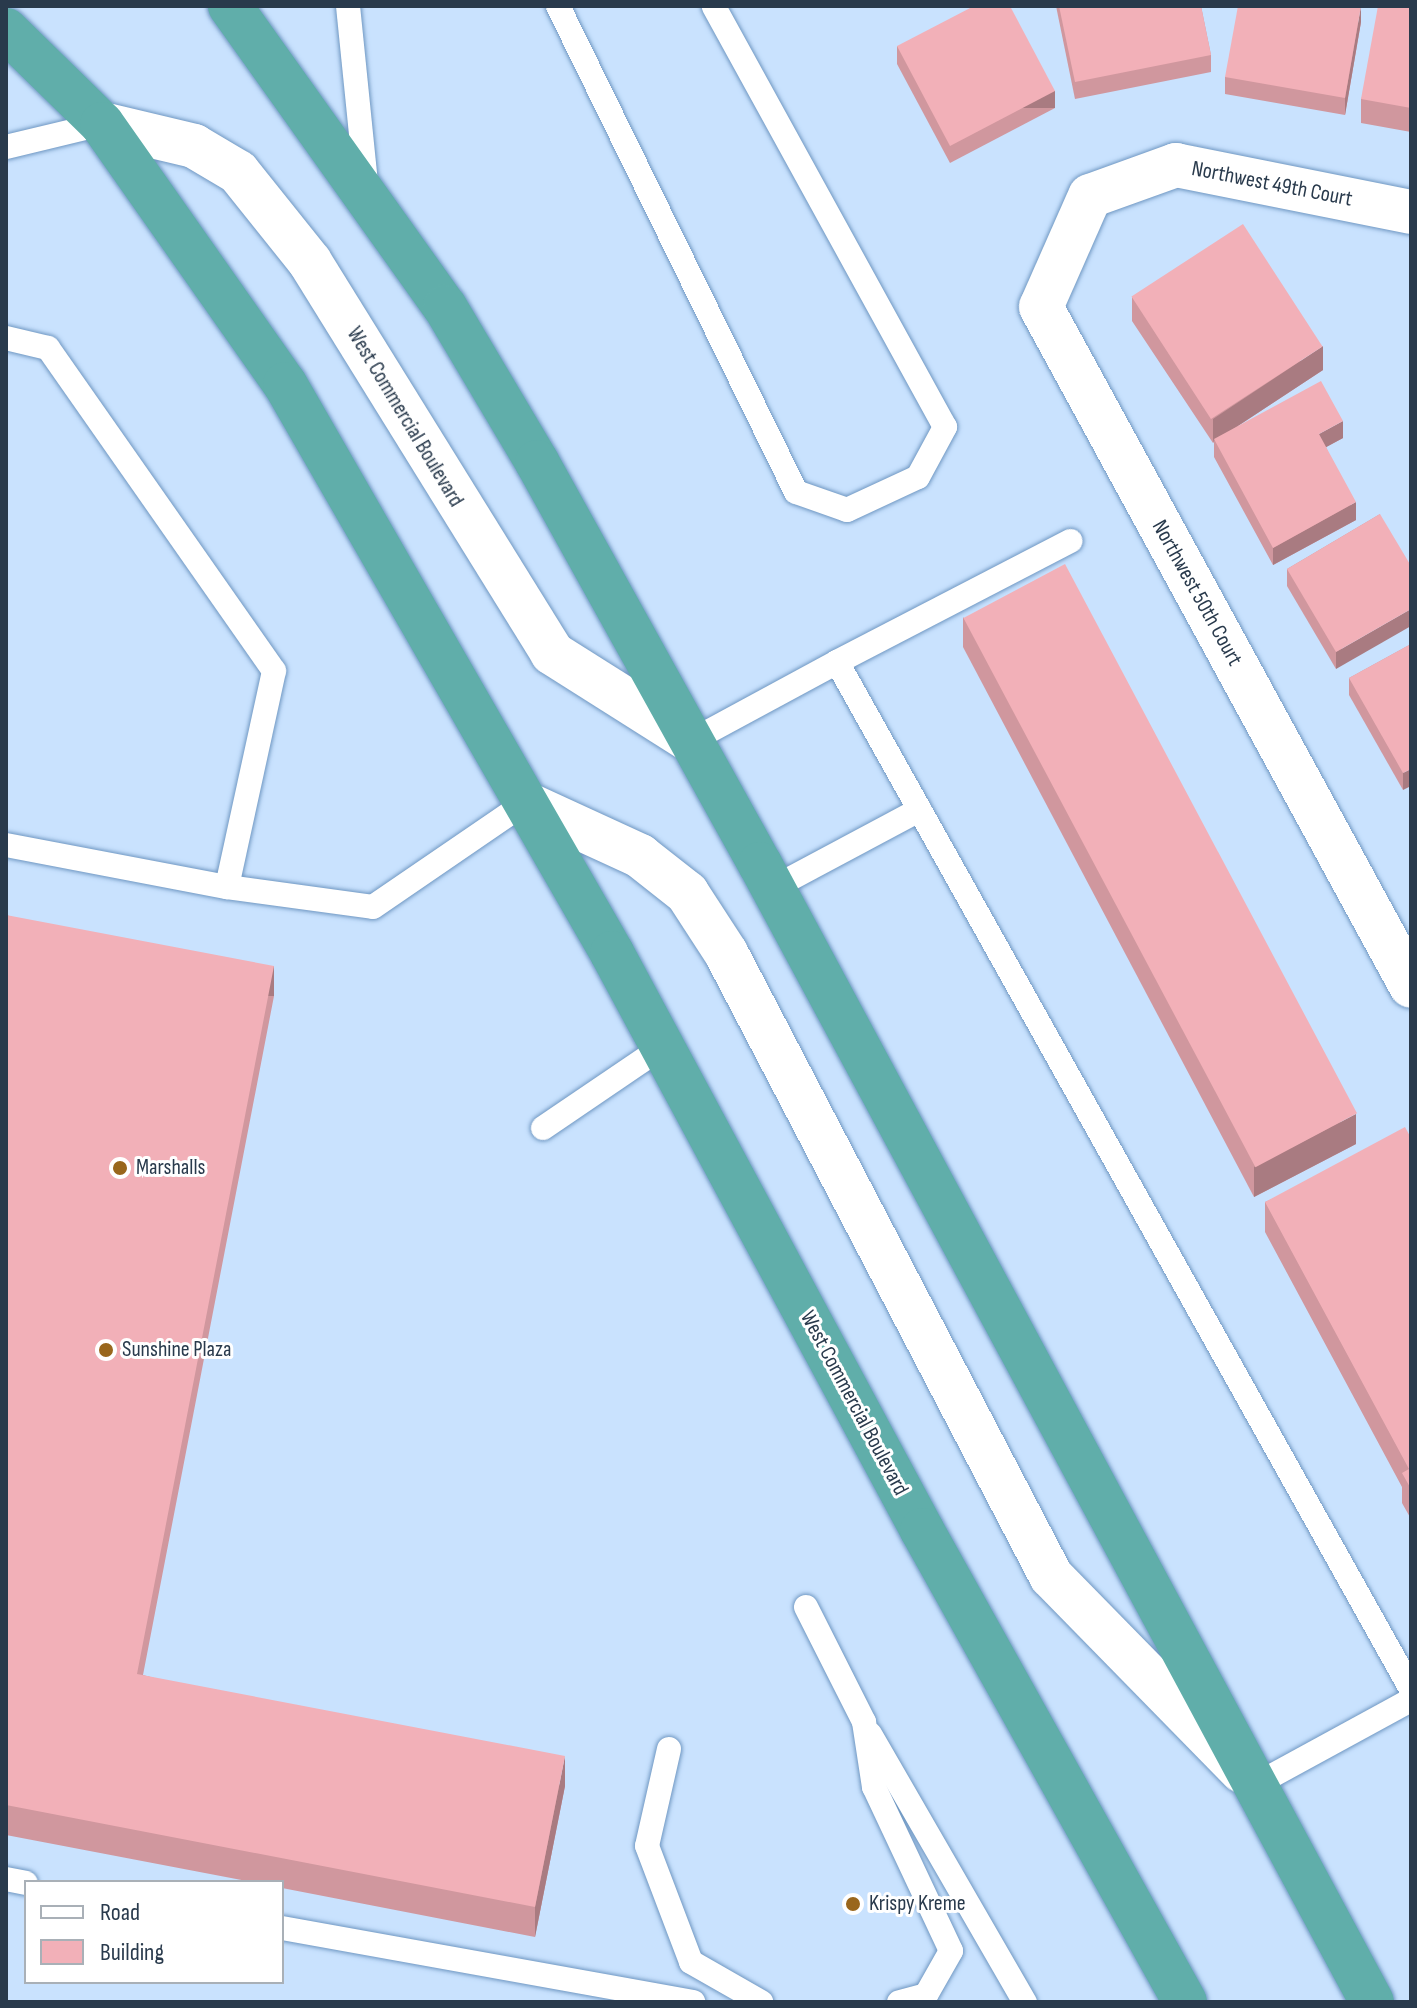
<!DOCTYPE html>
<html>
<head>
<meta charset="utf-8">
<style>
	body { margin:0 }
	#map { position:relative; width:1417px; height:2008px; overflow:hidden; background:#c9e2fe; font-family:"Sofia Sans Condensed",sans-serif }
	div>[style] { position:absolute }
	.roads { filter:drop-shadow(0 0 2px #6f97c2) drop-shadow(0 0 2px #6f97c2) }
	.service>* { height:24px; margin:-12px; padding:0 12px; transform-origin:12px; border-radius:12px; background:#fff }
	.minor>* { height:44px; margin:-22px; padding:0 22px; transform-origin:22px; border-radius:22px; background:#fff }
	.trunk>* { height:44px; margin:-22px; padding:0 22px; transform-origin:22px; border-radius:22px; background:#60aeaa }
	.wall>* { inset:0; background:#d0979e }
	.shaded-wall>* { inset:0; background:#a97b81; transform-origin:0 0 }
	.building>* { inset:0; background:#f2b0b8; transform-origin:0 0 }
	.dots>* { width:22px; height:22px; translate:-50% -50%; box-sizing:border-box; border:4px solid #fff; border-radius:50% }
	span { translate:-50% -50%; white-space:nowrap; text-align:center; line-height:1.15; -webkit-text-stroke:6px #fff; paint-order:stroke }
	.street-label { font-size:22px; color:#293a4c }
	.poi-label { font-size:22px; color:#293a4c }
	.left { translate:0 -50%; text-align:left }
	.frame { position:absolute; inset:0; border:8px solid #293a4c; pointer-events:none }
	.legend { position:absolute; left:24px; top:1880px; width:260px; height:104px; box-sizing:border-box; background:#fff; border:2px solid #a9b0b7; margin:0; padding:10px 14px; list-style:none; font-size:24px; color:#293a4c }
	.legend li { display:flex; align-items:center; gap:16px; height:40px }
	.legend b { width:40px; border:2px solid #a9b0b7 }
</style>
</head>
<body>
<div id="map">
	<div class="roads">
		<div class="service">
			<i style="left:348px;top:6px;width:179px;rotate:84.2deg"></i>
			<i style="left:558px;top:6px;width:541px;rotate:63.91deg"></i>
			<i style="left:796px;top:492px;width:54px;rotate:19.4deg"></i>
			<i style="left:847px;top:510px;width:78px;rotate:-24.9deg"></i>
			<i style="left:918px;top:477px;width:57px;rotate:-61.6deg"></i>
			<i style="left:945px;top:427px;width:480px;rotate:-118.8deg"></i>
			<i style="left:6px;top:147px;width:99px;rotate:-13.5deg"></i>
			<i style="left:6px;top:338px;width:43px;rotate:13.4deg"></i>
			<i style="left:48px;top:348px;width:394px;rotate:55deg"></i>
			<i style="left:274px;top:671px;width:221px;rotate:102.3deg"></i>
			<i style="left:837px;top:662px;width:263px;rotate:-27.4deg"></i>
			<i style="left:691px;top:741px;width:166px;rotate:-28.4deg"></i>
			<i style="left:837px;top:662px;width:1177px;rotate:60.8deg"></i>
			<i style="left:6px;top:845px;width:225px;rotate:10.8deg"></i>
			<i style="left:227px;top:887px;width:147px;rotate:7.8deg"></i>
			<i style="left:373px;top:907px;width:184px;rotate:-34.4deg"></i>
			<i style="left:773px;top:888px;width:166px;rotate:-28.1deg"></i>
			<i style="left:543px;top:1128px;width:144px;rotate:-34.2deg"></i>
			<i style="left:806px;top:1607px;width:129px;rotate:63.2deg"></i>
			<i style="left:864px;top:1722px;width:66px;rotate:81.3deg"></i>
			<i style="left:874px;top:1787px;width:181px;rotate:64.8deg"></i>
			<i style="left:951px;top:1951px;width:51px;rotate:119.6deg"></i>
			<i style="left:926px;top:1995px;width:28px;rotate:165deg"></i>
			<i style="left:870px;top:1734px;width:310px;rotate:60deg"></i>
			<i style="left:669px;top:1749px;width:99px;rotate:102.8deg"></i>
			<i style="left:647px;top:1846px;width:124px;rotate:69.2deg"></i>
			<i style="left:691px;top:1962px;width:81px;rotate:29.7deg"></i>
			<i style="left:1255px;top:1785px;width:178px;rotate:-28.6deg"></i>
			<i style="left:6px;top:1879px;width:20px;rotate:11deg"></i>
			<i style="left:282px;top:1928px;width:418px;rotate:10.2deg"></i>
		</div>
		<div class="minor">
			<i style="left:102px;top:124px;width:95px;rotate:13.4deg"></i>
			<i style="left:194px;top:146px;width:51px;rotate:30.6deg"></i>
			<i style="left:238px;top:172px;width:115px;rotate:51.3deg"></i>
			<i style="left:310px;top:262px;width:460px;rotate:58.2deg"></i>
			<i style="left:552px;top:653px;width:165px;rotate:32.3deg"></i>
			<i style="left:1411px;top:212px;width:240px;rotate:-168.7deg"></i>
			<i style="left:1176px;top:165px;width:91px;rotate:160.2deg"></i>
			<i style="left:1090px;top:196px;width:121px;rotate:113.8deg"></i>
			<i style="left:1041px;top:307px;width:773px;rotate:61.41deg"></i>
			<i style="left:525px;top:803px;width:127px;rotate:24.7deg"></i>
			<i style="left:640px;top:856px;width:60px;rotate:38.2deg"></i>
			<i style="left:687px;top:893px;width:72px;rotate:57deg"></i>
			<i style="left:726px;top:953px;width:703px;rotate:62.45deg"></i>
			<i style="left:1051px;top:1576px;width:273px;rotate:45.6deg"></i>
		</div>
		<div class="trunk">
			<i style="left:230px;top:6px;width:370px;rotate:54.5deg"></i>
			<i style="left:445px;top:307px;width:180px;rotate:59.3deg"></i>
			<i style="left:537px;top:462px;width:460px;rotate:61deg"></i>
			<i style="left:760px;top:864px;width:1292px;rotate:61.73deg"></i>
			<i style="left:6px;top:30px;width:134px;rotate:44.4deg"></i>
			<i style="left:102px;top:124px;width:318px;rotate:54.9deg"></i>
			<i style="left:285px;top:384px;width:656px;rotate:60.11deg"></i>
			<i style="left:612px;top:953px;width:655px;rotate:61.75deg"></i>
			<i style="left:922px;top:1530px;width:540px;rotate:60.87deg"></i>
		</div>
	</div>
	<div class="wall">
		<i style="clip-path:polygon(1056px 6px,1201px 6px,1211px 55px,1211px 72px,1075px 99px)"></i>
		<i style="clip-path:polygon(1411px 6px,1411px 132px,1361px 123px,1361px 99px)"></i>
		<i style="clip-path:polygon(1361px 22px,1345px 115px,1225px 94px,1225px 77px)"></i>
		<i style="clip-path:polygon(897px 46px,1055px 108px,950px 163px,897px 64px)"></i>
		<i style="clip-path:polygon(1132px 297px,1323px 370px,1238px 426px,1343px 438px,1326px 447px,1356px 520px,1273px 565px,1214px 457px,1214px 442px,1213px 443px,1132px 321px)"></i>
		<i style="clip-path:polygon(1380px 514px,1336px 669px,1287px 586px,1287px 569px)"></i>
		<i style="clip-path:polygon(963px 617px,1356px 1144px,1254px 1197px,963px 647px)"></i>
		<i style="clip-path:polygon(1411px 644px,1403px 790px,1349px 695px,1349px 678px)"></i>
		<i style="clip-path:polygon(6px 915px,274px 996px,143px 1675px,565px 1786px,535px 1937px,282px 1888px,282px 1882px,252px 1882px,6px 1835px)"></i>
		<i style="clip-path:polygon(1411px 1138px,1411px 1519px,1402px 1503px,1402px 1487px,1265px 1232px,1265px 1202px)"></i>
	</div>
	<div class="shaded-wall">
		<i style="clip-path:polygon(1361px 6px,1361px 22px,1345px 115px,1345px 98px)"></i>
		<i style="left:1055px;top:91px;width:17px;height:119px;rotate:90deg"></i>
		<i style="clip-path:polygon(1323px 346px,1323px 370px,1215px 441px,1214px 439px,1213px 443px,1213px 419px)"></i>
		<i style="clip-path:polygon(1343px 421px,1343px 438px,1319px 451px,1319px 434px)"></i>
		<i style="clip-path:polygon(1356px 502px,1356px 520px,1273px 565px,1273px 548px)"></i>
		<i style="clip-path:polygon(1411px 609px,1411px 626px,1336px 669px,1336px 652px)"></i>
		<i style="clip-path:polygon(1411px 769px,1411px 786px,1403px 790px,1403px 773px)"></i>
		<i style="left:274px;top:966px;width:30px;height:721px;rotate:90deg"></i>
		<i style="clip-path:polygon(1356px 1114px,1356px 1144px,1254px 1197px,1254px 1167px)"></i>
		<i style="clip-path:polygon(565px 1756px,565px 1786px,535px 1937px,535px 1907px)"></i>
	</div>
	<div class="building">
		<i style="clip-path:polygon(974px 6px,1010px 6px,1055px 91px,950px 146px,897px 46px)"></i>
		<i style="clip-path:polygon(1059px 6px,1201px 6px,1211px 55px,1075px 82px)"></i>
		<i style="clip-path:polygon(1238px 6px,1361px 6px,1345px 98px,1225px 77px)"></i>
		<i style="clip-path:polygon(1378px 6px,1411px 6px,1411px 108px,1361px 99px)"></i>
		<i style="left:1243px;top:224px;width:146px;height:133px;rotate:57deg"></i>
		<i style="clip-path:polygon(1321px 381px,1343px 421px,1319px 434px,1356px 502px,1273px 548px,1214px 439px)"></i>
		<i style="clip-path:polygon(1380px 514px,1411px 566px,1411px 609px,1336px 652px,1287px 569px)"></i>
		<i style="left:1065px;top:564px;width:622px;height:115px;rotate:62deg"></i>
		<i style="clip-path:polygon(1411px 644px,1411px 769px,1403px 773px,1349px 678px)"></i>
		<i style="clip-path:polygon(6px 915px,274px 966px,137px 1674px,565px 1756px,535px 1907px,6px 1805px)"></i>
		<i style="clip-path:polygon(1405px 1127px,1411px 1138px,1411px 1489px,1402px 1473px,1409px 1469px,1265px 1202px)"></i>
	</div>
	<div class="dots">
		<i style="left:120px;top:1168px;background:#99661c"></i>
		<i style="left:106px;top:1350px;background:#99661c"></i>
		<i style="left:853px;top:1904px;background:#99661c"></i>
	</div>
	<div class="street-label">
		<span style="left:1272px;top:184px;rotate:11deg">Northwest 49th Court</span>
		<span style="left:405px;top:417px;rotate:59deg">West Commercial Boulevard</span>
		<span style="left:1197px;top:593px;rotate:61deg">Northwest 50th Court</span>
		<span style="left:854px;top:1403px;rotate:62deg">West Commercial Boulevard</span>
	</div>
	<div class="poi-label">
		<span class="left" style="left:136px;top:1168px">Marshalls</span>
		<span class="left" style="left:122px;top:1350px">Sunshine Plaza</span>
		<span class="left" style="left:869px;top:1904px">Krispy Kreme</span>
	</div>
	<div class="frame"></div>
	<ul class="legend">
	<li><b style="height:10px;background:#fff"></b>Road</li>
	<li><b style="height:22px;background:#f2b0b8"></b>Building</li>
	</ul>
</div>
</body>
</html>
